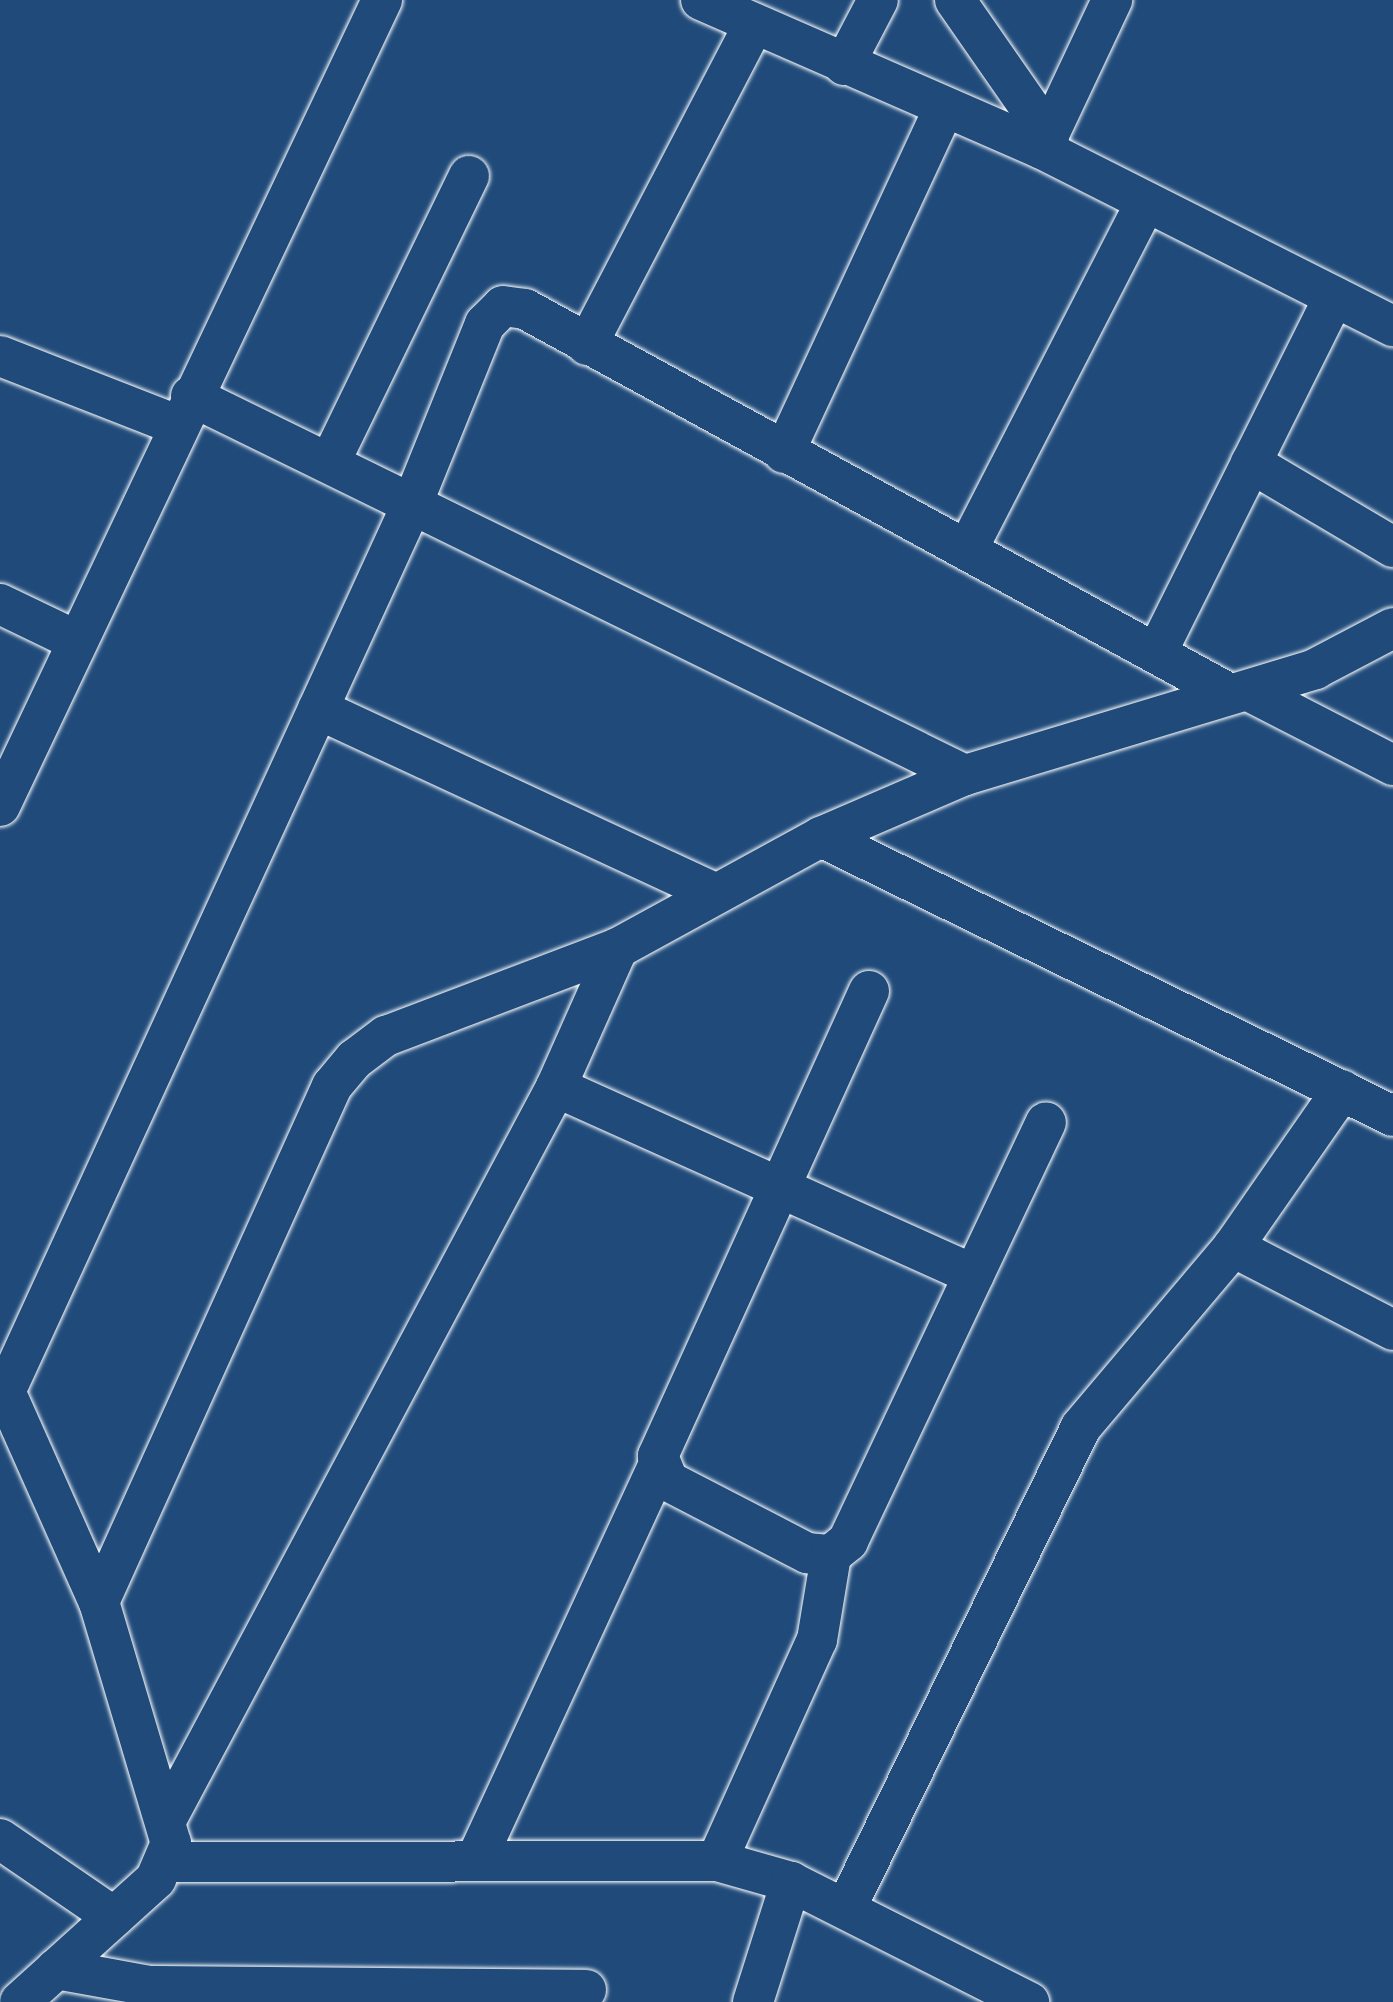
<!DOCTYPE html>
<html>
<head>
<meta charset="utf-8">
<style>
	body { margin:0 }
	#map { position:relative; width:1393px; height:2002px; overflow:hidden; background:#1f4a7a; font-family:Delius,sans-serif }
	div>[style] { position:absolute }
	.roads { filter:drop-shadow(0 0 2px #fff) drop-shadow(0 0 2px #fff) }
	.minor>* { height:40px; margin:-20px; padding:0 20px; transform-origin:20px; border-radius:20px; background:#1f4a7a }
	span { translate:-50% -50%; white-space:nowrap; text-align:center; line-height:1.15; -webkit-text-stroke:10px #1f4a7a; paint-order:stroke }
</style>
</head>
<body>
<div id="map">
	<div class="roads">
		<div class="minor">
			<i style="left:701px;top:0;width:372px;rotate:23.6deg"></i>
			<i style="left:1042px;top:149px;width:393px;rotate:26.8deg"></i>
			<i style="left:955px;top:0;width:165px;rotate:55.2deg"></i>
			<i style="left:844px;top:65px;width:73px;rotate:-62.4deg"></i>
			<i style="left:1042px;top:149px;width:165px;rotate:-64.8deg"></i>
			<i style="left:587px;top:345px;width:360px;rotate:-62.5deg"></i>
			<i style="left:0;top:356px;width:190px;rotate:21.3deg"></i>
			<i style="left:191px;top:396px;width:862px;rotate:26.09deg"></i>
			<i style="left:784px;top:453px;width:380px;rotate:-65.1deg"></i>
			<i style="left:330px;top:462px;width:318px;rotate:-64.1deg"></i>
			<i style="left:1251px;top:463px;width:165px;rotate:30.6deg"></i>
			<i style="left:967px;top:550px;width:388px;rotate:-62.8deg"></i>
			<i style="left:0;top:604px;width:85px;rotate:25.7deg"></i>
			<i style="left:1157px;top:652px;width:397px;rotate:-63.5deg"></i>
			<i style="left:1249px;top:691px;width:162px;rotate:27.2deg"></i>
			<i style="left:318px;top:709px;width:438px;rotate:24.9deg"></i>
			<i style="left:0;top:806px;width:892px;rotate:-64.64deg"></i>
			<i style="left:821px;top:837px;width:636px;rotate:26deg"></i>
			<i style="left:869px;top:991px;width:511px;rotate:114.41deg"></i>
			<i style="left:658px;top:1456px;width:27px;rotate:68deg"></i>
			<i style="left:668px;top:1481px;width:157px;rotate:27.4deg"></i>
			<i style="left:807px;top:1553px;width:24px;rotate:5deg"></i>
			<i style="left:831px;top:1555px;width:22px;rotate:-39deg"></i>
			<i style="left:848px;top:1541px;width:463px;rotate:-64.7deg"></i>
			<i style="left:556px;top:1087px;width:458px;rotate:24.2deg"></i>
			<i style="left:1233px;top:1247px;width:180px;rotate:27.4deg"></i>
			<i style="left:0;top:1380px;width:243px;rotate:66deg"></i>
			<i style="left:99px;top:1602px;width:252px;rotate:73.4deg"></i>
			<i style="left:171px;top:1843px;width:39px;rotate:113deg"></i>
			<i style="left:156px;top:1879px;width:183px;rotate:137.9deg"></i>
			<i style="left:5px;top:1392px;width:979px;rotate:-65.37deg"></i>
			<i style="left:413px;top:502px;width:192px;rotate:-68deg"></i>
			<i style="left:485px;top:324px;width:25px;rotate:-45deg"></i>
			<i style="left:503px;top:306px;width:22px;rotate:8deg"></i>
			<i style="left:525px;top:309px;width:803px;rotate:28.64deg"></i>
			<i style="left:99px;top:1602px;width:566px;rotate:-65.7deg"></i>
			<i style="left:332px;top:1086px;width:35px;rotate:-50deg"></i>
			<i style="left:355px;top:1059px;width:39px;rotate:-37deg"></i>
			<i style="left:386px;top:1036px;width:248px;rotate:-20.8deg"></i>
			<i style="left:618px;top:948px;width:231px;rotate:-28.7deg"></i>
			<i style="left:821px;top:837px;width:157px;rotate:-23.3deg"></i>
			<i style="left:965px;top:775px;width:366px;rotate:-16.8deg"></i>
			<i style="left:1315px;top:669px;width:88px;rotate:-27.7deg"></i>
			<i style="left:166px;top:1820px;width:830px;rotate:-61.98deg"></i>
			<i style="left:556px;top:1087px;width:152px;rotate:-66deg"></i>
			<i style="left:0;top:1839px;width:138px;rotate:34.4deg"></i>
			<i style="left:476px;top:1860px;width:433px;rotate:-65.2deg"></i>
			<i style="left:717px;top:1861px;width:243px;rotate:-65.7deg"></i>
			<i style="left:817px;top:1640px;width:86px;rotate:-80.6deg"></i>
			<i style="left:170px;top:1862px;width:547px;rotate:-0.1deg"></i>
			<i style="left:717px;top:1861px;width:77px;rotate:15.8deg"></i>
			<i style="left:791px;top:1882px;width:267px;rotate:26.8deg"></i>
			<i style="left:846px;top:1908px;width:535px;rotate:-63.96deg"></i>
			<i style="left:1081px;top:1427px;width:236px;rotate:-49.8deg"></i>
			<i style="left:1233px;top:1247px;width:191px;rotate:-55.2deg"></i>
			<i style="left:56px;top:1969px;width:96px;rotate:10.3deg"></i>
			<i style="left:150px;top:1986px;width:436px;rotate:0.5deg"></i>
			<i style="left:753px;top:2002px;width:126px;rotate:-72.4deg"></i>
		</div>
	</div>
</div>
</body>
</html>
